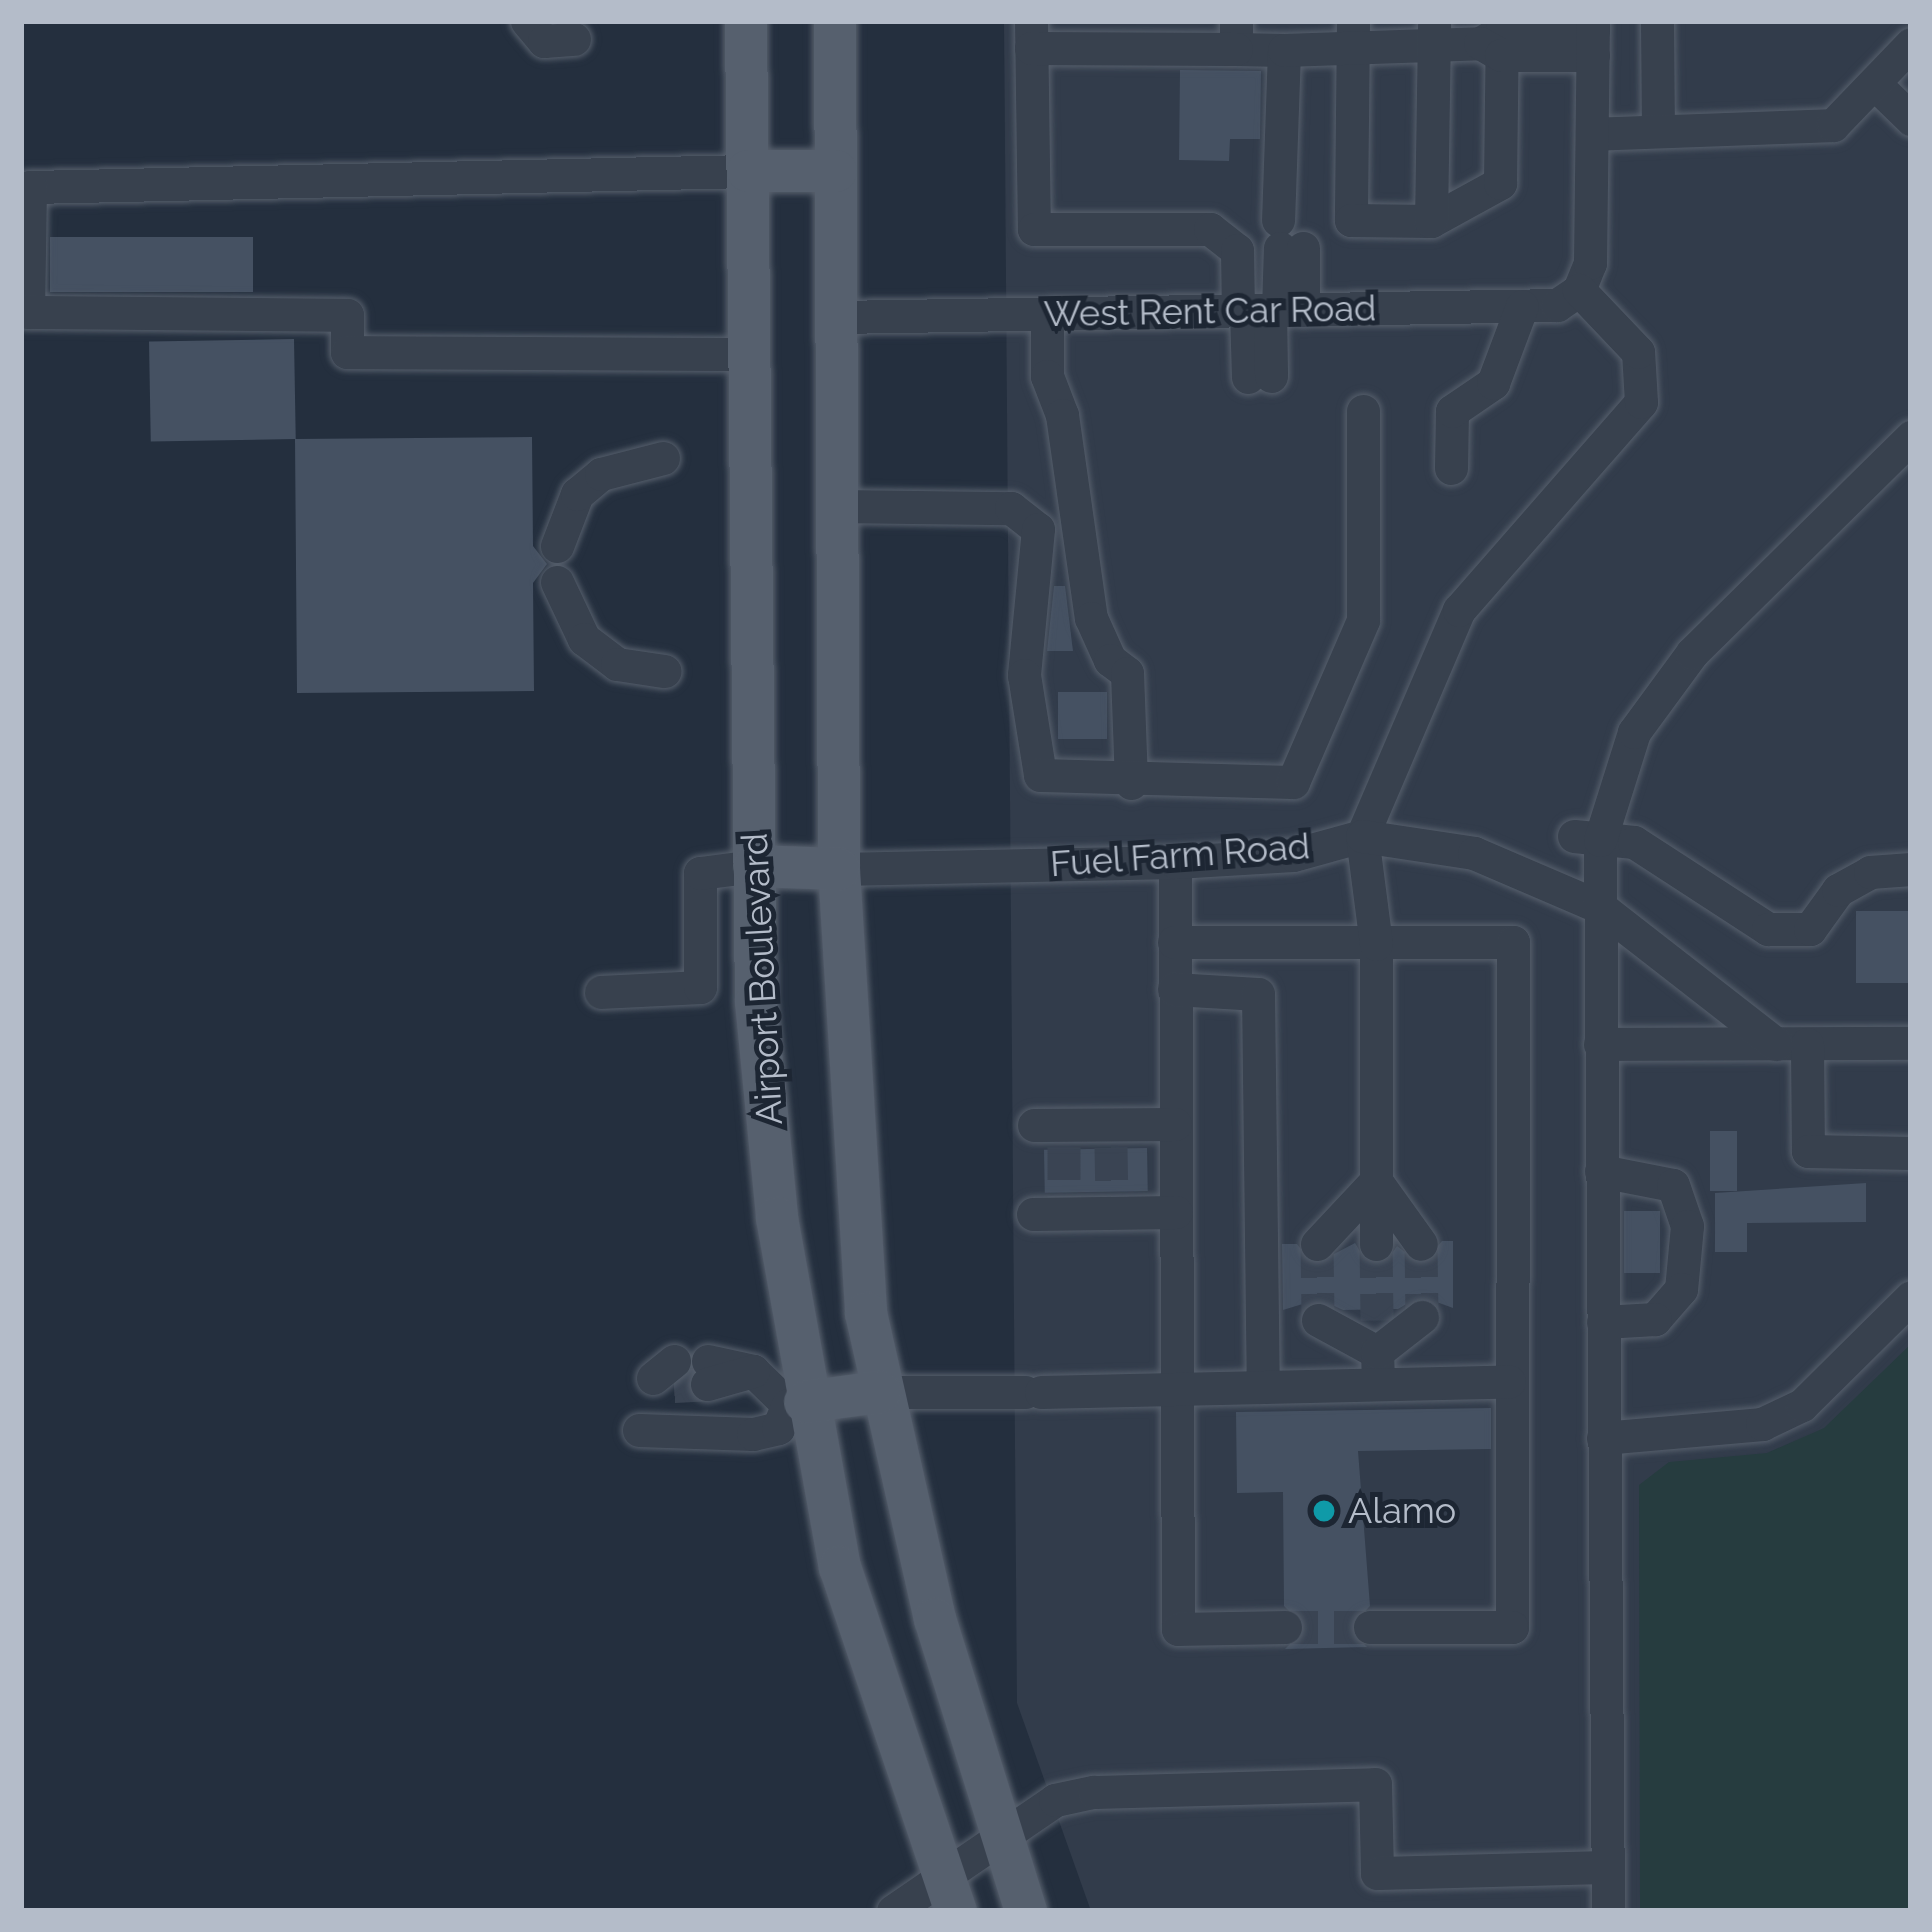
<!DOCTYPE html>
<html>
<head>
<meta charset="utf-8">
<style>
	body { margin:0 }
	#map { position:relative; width:1932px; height:1932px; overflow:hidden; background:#242f3e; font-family:Raleway,sans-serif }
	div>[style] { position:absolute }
	.airport>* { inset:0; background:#323c4b }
	.green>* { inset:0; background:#263c3f }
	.building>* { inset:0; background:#455162; transform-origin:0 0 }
	.minor-tunnel>* { height:33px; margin-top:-16.5px; transform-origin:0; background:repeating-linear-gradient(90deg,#3a4453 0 33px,transparent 0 49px) }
	.roads { filter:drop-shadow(0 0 3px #565f6c) drop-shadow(0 0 3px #565f6c) }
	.minor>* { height:33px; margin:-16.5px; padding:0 16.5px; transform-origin:16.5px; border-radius:16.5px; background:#38414e }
	.major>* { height:42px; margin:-21px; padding:0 21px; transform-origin:21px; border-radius:21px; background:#56606e }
	.dots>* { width:33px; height:33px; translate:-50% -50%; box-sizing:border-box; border:6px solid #1d2633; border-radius:50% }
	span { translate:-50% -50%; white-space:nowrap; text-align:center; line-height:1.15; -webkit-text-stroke:10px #1d2633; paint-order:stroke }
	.street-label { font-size:36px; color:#b4bcc9 }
	.poi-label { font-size:36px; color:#b4bcc9 }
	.left { translate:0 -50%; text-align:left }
	.frame { position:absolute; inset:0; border:24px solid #b4bcc9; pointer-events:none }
</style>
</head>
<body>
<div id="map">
	<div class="airport">
		<i style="clip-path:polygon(1004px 21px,1911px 21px,1911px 1911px,1091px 1911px,1017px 1703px)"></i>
	</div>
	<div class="green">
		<i style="clip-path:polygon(1911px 1344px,1911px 1911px,1640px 1911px,1639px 1485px,1669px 1462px,1767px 1453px,1824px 1428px)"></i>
	</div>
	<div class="building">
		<i style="clip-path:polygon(1180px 70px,1261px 71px,1260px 139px,1230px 139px,1229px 161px,1179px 160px)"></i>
		<i style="left:253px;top:237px;width:55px;height:203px;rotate:90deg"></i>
		<i style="left:294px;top:339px;width:100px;height:145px;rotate:89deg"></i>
		<i style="clip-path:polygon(532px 437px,533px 546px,547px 564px,533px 583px,534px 691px,297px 693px,295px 439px)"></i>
		<i style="clip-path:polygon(1054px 586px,1065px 586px,1073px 651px,1047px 651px)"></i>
		<i style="left:1058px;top:692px;width:49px;height:47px"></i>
		<i style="left:1856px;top:911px;width:55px;height:72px"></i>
		<i style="left:1710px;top:1131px;width:27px;height:60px"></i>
		<i style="left:1147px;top:1148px;width:43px;height:103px;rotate:89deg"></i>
		<i style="clip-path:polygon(1866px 1183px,1866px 1222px,1747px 1223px,1747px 1252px,1715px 1252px,1715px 1193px)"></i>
		<i style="left:1624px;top:1211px;width:36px;height:62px"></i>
		<i style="clip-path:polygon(1442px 1241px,1453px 1241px,1453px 1308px,1420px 1296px,1398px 1309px,1343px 1310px,1319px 1299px,1283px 1310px,1282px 1244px,1297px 1244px,1313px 1265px,1355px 1243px,1367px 1263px,1385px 1263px,1397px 1246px,1422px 1265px)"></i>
		<i style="clip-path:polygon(1491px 1408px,1491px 1449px,1358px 1451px,1370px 1606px,1349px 1628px,1367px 1647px,1285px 1649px,1306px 1628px,1284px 1606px,1283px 1492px,1237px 1493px,1236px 1412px)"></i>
	</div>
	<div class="minor-tunnel">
		<i style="left:1064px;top:1147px;width:54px;rotate:90deg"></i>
		<i style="left:1111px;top:1147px;width:55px;rotate:89deg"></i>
		<i style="left:1317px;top:1244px;width:76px;rotate:89.2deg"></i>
		<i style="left:1376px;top:1244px;width:76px;rotate:89.2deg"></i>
		<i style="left:1421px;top:1244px;width:73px;rotate:89.2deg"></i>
		<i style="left:674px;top:1386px;width:33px;rotate:-3deg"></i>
		<i style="left:1285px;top:1627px;width:85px"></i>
	</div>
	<div class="roads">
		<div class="minor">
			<i style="left:527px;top:21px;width:26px;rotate:50deg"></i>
			<i style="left:544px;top:41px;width:30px;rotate:-4deg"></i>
			<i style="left:1031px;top:21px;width:208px;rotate:89.2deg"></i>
			<i style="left:1034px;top:229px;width:176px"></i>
			<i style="left:1210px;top:229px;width:34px;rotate:38deg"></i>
			<i style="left:1237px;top:250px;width:61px;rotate:89.1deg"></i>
			<i style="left:1236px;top:21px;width:28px;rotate:90deg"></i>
			<i style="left:1236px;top:49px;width:48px;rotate:1.2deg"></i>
			<i style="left:1284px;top:50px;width:170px;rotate:92deg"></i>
			<i style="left:1353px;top:21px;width:199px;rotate:90.6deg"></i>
			<i style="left:1351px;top:220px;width:80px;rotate:0.7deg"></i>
			<i style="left:1431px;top:221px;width:79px;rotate:-28.8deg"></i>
			<i style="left:1500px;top:183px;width:162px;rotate:-89.3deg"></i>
			<i style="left:1657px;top:21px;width:110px;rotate:89.5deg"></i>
			<i style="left:1484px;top:41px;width:21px;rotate:-31deg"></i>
			<i style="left:1502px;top:30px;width:91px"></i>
			<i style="left:1031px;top:48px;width:205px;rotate:0.3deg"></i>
			<i style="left:1284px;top:50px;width:196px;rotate:-2deg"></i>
			<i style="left:1480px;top:43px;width:24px;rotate:30deg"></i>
			<i style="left:1501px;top:55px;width:92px"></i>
			<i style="left:1874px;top:83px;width:52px;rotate:44.2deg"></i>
			<i style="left:1592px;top:134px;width:241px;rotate:-2.1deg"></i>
			<i style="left:1833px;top:125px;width:112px;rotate:-46.1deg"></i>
			<i style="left:748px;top:171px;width:718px;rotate:178.72deg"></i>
			<i style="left:30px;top:187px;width:125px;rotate:90.9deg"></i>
			<i style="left:28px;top:312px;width:319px;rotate:0.5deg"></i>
			<i style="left:347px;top:315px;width:37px;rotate:90deg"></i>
			<i style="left:347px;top:352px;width:405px;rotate:0.3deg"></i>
			<i style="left:1431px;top:221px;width:196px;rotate:-89.1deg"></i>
			<i style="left:1579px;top:290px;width:29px;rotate:-68deg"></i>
			<i style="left:1590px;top:263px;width:242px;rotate:-89.3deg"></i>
			<i style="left:1246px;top:310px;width:67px;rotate:88.3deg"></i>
			<i style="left:1270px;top:310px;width:66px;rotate:89.1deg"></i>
			<i style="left:1278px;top:310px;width:62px;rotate:-88.2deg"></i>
			<i style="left:1303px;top:310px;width:62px;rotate:-90deg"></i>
			<i style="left:1047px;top:314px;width:62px;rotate:90deg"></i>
			<i style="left:1047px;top:376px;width:42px;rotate:69deg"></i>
			<i style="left:1062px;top:415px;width:205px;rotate:81.9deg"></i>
			<i style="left:1091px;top:618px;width:46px;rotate:65.7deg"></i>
			<i style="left:1110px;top:660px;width:21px;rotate:37deg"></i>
			<i style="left:1127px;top:673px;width:110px;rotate:87.9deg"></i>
			<i style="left:837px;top:317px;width:720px;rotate:-0.95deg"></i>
			<i style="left:1557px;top:305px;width:27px;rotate:-34deg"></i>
			<i style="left:1451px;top:468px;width:57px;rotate:-89deg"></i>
			<i style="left:1452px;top:411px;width:50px;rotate:-34.3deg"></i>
			<i style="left:1493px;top:383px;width:82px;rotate:-69.4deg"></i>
			<i style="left:836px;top:506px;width:175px;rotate:0.7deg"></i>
			<i style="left:1011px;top:508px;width:34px;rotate:38deg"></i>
			<i style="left:1038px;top:529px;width:147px;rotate:95.5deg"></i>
			<i style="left:1024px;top:675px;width:101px;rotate:80.9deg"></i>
			<i style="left:1040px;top:775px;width:253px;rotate:1.6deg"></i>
			<i style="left:1293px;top:782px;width:176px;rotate:-66.6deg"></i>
			<i style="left:1363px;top:620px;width:209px;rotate:-90deg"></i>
			<i style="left:557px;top:546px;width:56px;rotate:-69deg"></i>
			<i style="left:577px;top:494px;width:31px;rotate:-40deg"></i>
			<i style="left:601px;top:474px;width:64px;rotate:-14.5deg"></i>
			<i style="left:557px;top:582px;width:63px;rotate:64.7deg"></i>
			<i style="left:584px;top:639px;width:41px;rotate:37.1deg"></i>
			<i style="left:617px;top:664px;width:48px;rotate:8.5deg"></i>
			<i style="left:1574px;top:836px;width:60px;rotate:5.7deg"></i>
			<i style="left:1634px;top:842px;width:160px;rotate:33deg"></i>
			<i style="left:1768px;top:929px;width:42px"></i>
			<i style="left:1810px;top:929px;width:48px;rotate:-54.3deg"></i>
			<i style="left:1838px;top:890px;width:37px;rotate:-29deg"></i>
			<i style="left:1870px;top:872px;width:41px;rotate:-4.2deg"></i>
			<i style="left:1175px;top:862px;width:767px;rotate:89.78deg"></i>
			<i style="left:1178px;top:1629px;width:107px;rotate:-1.1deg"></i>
			<i style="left:839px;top:869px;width:336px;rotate:-1.2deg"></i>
			<i style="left:1175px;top:862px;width:118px;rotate:-3.4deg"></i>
			<i style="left:1293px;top:855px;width:72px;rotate:-15.4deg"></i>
			<i style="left:1362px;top:836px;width:246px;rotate:-66.8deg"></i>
			<i style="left:1459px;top:610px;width:276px;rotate:-48.8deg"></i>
			<i style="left:1641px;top:402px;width:50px;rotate:-93.4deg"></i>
			<i style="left:1638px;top:352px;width:86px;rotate:-133.6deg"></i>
			<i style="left:1174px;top:942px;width:339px"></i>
			<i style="left:1513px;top:942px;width:685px;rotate:90.08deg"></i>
			<i style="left:1512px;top:1627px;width:142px;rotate:180deg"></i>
			<i style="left:1174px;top:989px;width:84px;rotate:3.4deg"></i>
			<i style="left:1258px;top:994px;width:393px;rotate:89.3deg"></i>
			<i style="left:601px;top:992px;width:99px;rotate:-2.9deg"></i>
			<i style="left:700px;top:987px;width:114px;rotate:-90deg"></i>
			<i style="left:700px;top:873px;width:54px;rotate:-7.4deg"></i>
			<i style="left:1600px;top:1044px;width:311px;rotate:-0.2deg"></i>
			<i style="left:1807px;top:1044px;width:107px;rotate:89.5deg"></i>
			<i style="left:1808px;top:1151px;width:103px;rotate:1.1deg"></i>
			<i style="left:1034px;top:1125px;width:141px;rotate:-0.4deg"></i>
			<i style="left:1601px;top:1171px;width:73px;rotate:11deg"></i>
			<i style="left:1673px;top:1185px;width:43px;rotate:71.1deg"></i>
			<i style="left:1687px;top:1226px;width:63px;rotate:95.4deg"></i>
			<i style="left:1681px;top:1289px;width:40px;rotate:131deg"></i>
			<i style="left:1655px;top:1319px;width:52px;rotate:176.7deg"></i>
			<i style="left:1376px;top:1181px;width:77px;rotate:54.5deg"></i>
			<i style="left:1033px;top:1214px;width:143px;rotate:-0.8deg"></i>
			<i style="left:1317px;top:1244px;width:86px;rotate:-46.9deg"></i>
			<i style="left:1376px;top:1244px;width:300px;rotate:-90deg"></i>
			<i style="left:1376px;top:944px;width:109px;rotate:-97.4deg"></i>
			<i style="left:1362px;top:836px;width:113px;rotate:8.6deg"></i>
			<i style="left:1474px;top:853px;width:137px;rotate:23.2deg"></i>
			<i style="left:1600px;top:907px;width:223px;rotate:37.9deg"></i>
			<i style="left:1318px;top:1320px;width:67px;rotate:28.5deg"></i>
			<i style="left:1377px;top:1352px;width:32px;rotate:88deg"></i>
			<i style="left:1377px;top:1352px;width:57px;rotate:-37.9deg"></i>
			<i style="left:708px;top:1361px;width:46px;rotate:12.5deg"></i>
			<i style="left:753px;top:1371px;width:49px;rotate:44.2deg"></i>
			<i style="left:653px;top:1378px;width:27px;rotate:-39deg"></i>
			<i style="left:707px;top:1384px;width:48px;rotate:-15.8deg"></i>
			<i style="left:880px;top:1392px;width:145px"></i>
			<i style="left:1041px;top:1392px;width:468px;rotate:-1.3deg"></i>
			<i style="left:639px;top:1430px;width:114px;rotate:2deg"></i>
			<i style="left:753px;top:1434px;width:26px;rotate:-13deg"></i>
			<i style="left:778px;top:1428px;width:25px;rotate:-67deg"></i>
			<i style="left:1603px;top:1438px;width:160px;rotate:-5deg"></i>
			<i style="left:1762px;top:1424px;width:44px;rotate:-25.4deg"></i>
			<i style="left:1802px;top:1405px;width:153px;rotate:-44.7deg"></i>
			<i style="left:893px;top:1911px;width:196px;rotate:-34.4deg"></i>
			<i style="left:1055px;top:1800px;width:40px;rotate:-12deg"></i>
			<i style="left:1094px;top:1792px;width:281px;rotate:-1.6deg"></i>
			<i style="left:1375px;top:1784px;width:89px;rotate:88.7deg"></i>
			<i style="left:1377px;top:1873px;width:230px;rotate:-1.5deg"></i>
			<i style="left:1608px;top:1911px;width:1071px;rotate:-90.43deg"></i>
			<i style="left:1600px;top:840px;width:113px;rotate:-72.5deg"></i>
			<i style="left:1634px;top:732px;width:98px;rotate:-53.7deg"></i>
			<i style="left:1692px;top:653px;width:308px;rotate:-44.6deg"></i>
		</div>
		<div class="major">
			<i style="left:746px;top:21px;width:981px;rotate:89.42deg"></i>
			<i style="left:756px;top:1002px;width:217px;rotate:84.4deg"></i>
			<i style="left:777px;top:1218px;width:355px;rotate:79.8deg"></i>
			<i style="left:840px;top:1567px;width:363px;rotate:71.4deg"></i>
			<i style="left:835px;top:21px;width:848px;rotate:89.73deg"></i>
			<i style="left:839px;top:869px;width:445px;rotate:86.5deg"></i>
			<i style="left:866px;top:1313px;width:314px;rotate:77.3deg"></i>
			<i style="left:935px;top:1619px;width:306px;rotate:72.7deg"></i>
			<i style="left:748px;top:171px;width:88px"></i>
			<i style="left:754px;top:866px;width:85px;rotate:2deg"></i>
			<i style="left:805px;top:1402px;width:76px;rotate:-7.6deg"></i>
		</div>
	</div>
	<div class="dots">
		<i style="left:1324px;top:1511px;background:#0f9aa8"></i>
	</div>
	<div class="street-label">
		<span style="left:1210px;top:311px;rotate:-1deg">West Rent Car Road</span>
		<span style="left:1180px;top:855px;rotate:-4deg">Fuel Farm Road</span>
		<span style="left:762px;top:979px;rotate:-93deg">Airport Boulevard</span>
	</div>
	<div class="poi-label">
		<span class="left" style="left:1348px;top:1511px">Alamo</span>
	</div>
	<div class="frame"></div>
</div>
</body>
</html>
